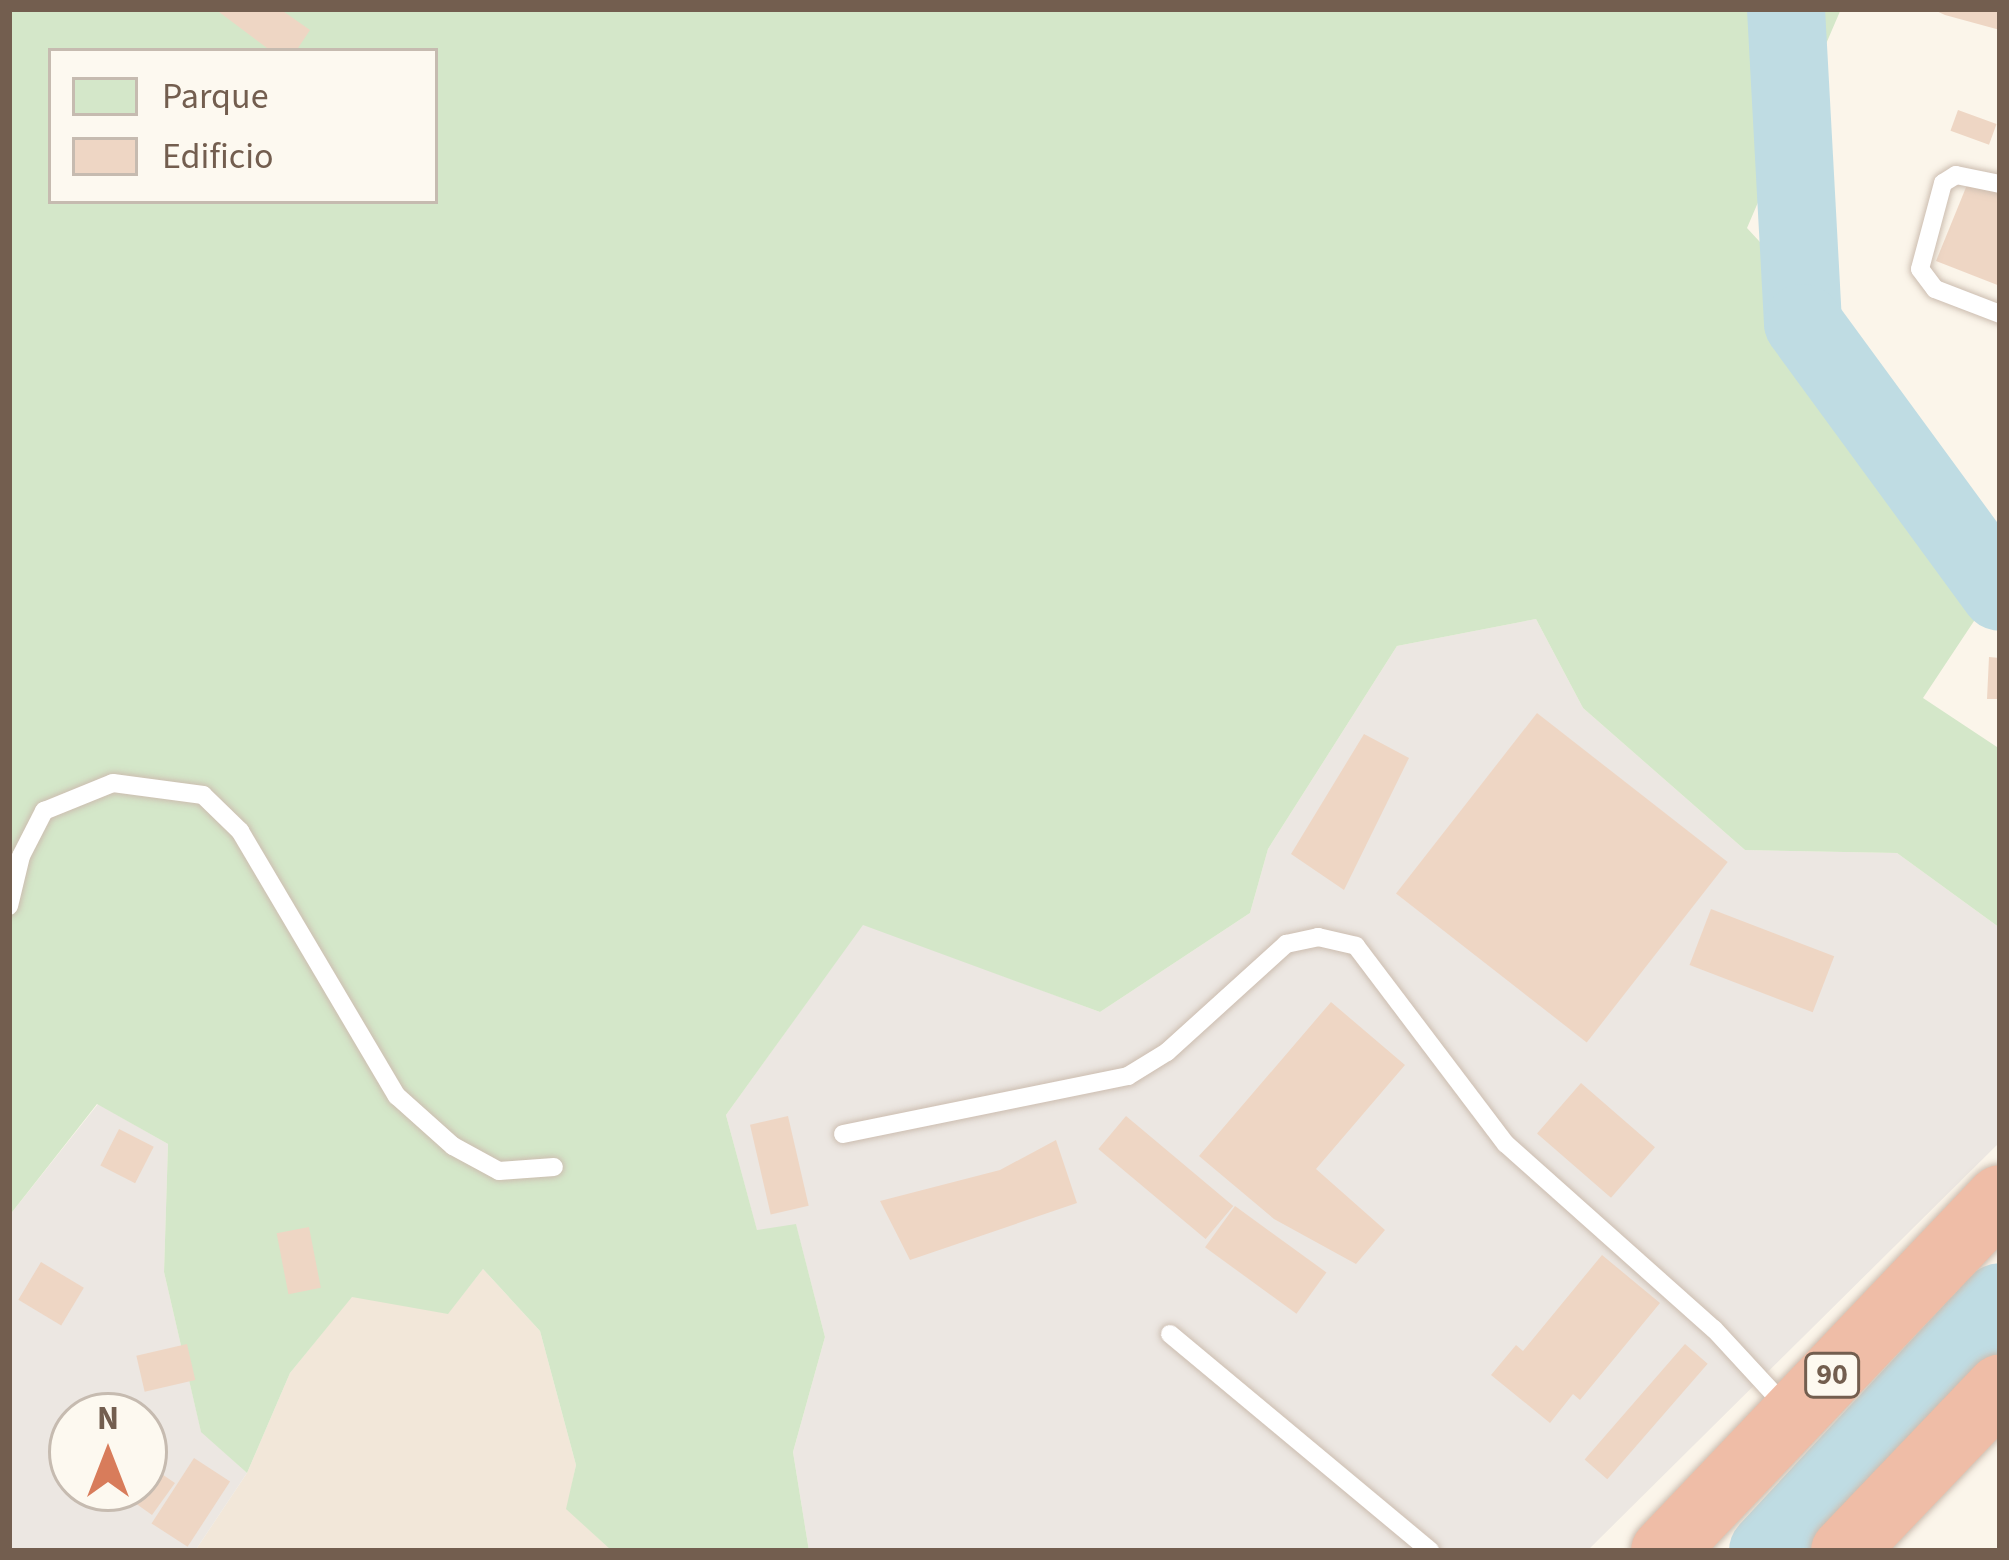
<!DOCTYPE html>
<html>
<head>
<meta charset="utf-8">
<style>
	body { margin:0 }
	#map { position:relative; width:2009px; height:1560px; overflow:hidden; background:#fbf5ea; font-family:"Source Sans 3",sans-serif }
	div>[style] { position:absolute }
	.residential>* { inset:0; background:#f2e7d9 }
	.industrial>* { inset:0; background:#ece7e2 }
	.green>* { inset:0; background:#d4e7c9 }
	.river>* { height:78px; margin:-39px; padding:0 39px; transform-origin:39px; border-radius:39px; background:#bfdce3 }
	.building>* { inset:0; background:#eed6c4; transform-origin:0 0 }
	.roads { filter:drop-shadow(0 0 3px #ccbdb0) drop-shadow(0 0 3px #ccbdb0) }
	.lane>* { height:18px; margin:-9px; padding:0 9px; transform-origin:9px; border-radius:9px; background:#fff }
	.highway>* { height:66px; margin:-33px; padding:0 33px; transform-origin:33px; border-radius:33px; background:#efbda7 }
	span { translate:-50% -50%; white-space:nowrap; text-align:center; line-height:1.15; -webkit-text-stroke:12px #fdf9f0; paint-order:stroke }
	.shield-label span { padding:3px 9px; background:#fdf9f0; border:3px solid; border-radius:9px; -webkit-text-stroke-width:0 }
	.shield-label { font-size:30px; color:#735e4f; font-weight:700 }
	.frame { position:absolute; inset:0; border:12px solid #735e4f; pointer-events:none }
	.legend { position:absolute; left:48px; top:48px; width:390px; height:156px; box-sizing:border-box; background:#fdf9f0; border:3px solid #c6bbb0; margin:0; padding:15px 21px; list-style:none; font-size:36px; color:#735e4f }
	.legend li { display:flex; align-items:center; gap:24px; height:60px }
	.legend b { width:60px; border:3px solid #c6bbb0 }
	.north { position:absolute; left:48px; top:1392px; width:120px; height:120px; box-sizing:border-box; background:#fdf9f0; border:3px solid #c6bbb0; border-radius:50%; rotate:0deg; font-size:33px; font-weight:700; line-height:48px; text-align:center; color:#735e4f }
	.north::after { content:''; display:block; margin:auto; width:42px; height:54px; background:#d87c5b; clip-path:polygon(50% 0,100% 100%,50% 72%,0 100%) }
</style>
</head>
<body>
<div id="map">
	<div class="residential">
		<i style="clip-path:polygon(483px 1269px,540px 1331px,576px 1465px,567px 1509px,612px 1551px,195px 1551px,247px 1473px,290px 1373px,352px 1296px,448px 1313px)"></i>
	</div>
	<div class="industrial">
		<i style="clip-path:polygon(1536px 619px,1583px 708px,1745px 850px,1897px 853px,2000px 928px,2000px 1142px,1587px 1551px,809px 1551px,793px 1452px,825px 1337px,796px 1225px,757px 1231px,726px 1115px,863px 924px,1100px 1012px,1250px 913px,1268px 849px,1397px 646px)"></i>
		<i style="clip-path:polygon(evenodd,98px 1104px,168px 1144px,164px 1272px,201px 1431px,247px 1473px,195px 1551px,9px 1551px,9px 1216px,98px 1104px,72px 1416px,144px 1416px,144px 1488px,72px 1488px,72px 1416px)"></i>
	</div>
	<div class="green">
		<i style="clip-path:polygon(evenodd,9px 9px,1841px 9px,1747px 228px,1892px 385px,1924px 491px,2000px 547px,2000px 628px,1978px 615px,1923px 698px,2000px 749px,2000px 928px,1897px 853px,1745px 850px,1583px 708px,1536px 619px,1397px 646px,1268px 849px,1250px 913px,1100px 1012px,863px 925px,726px 1115px,757px 1230px,796px 1224px,825px 1337px,793px 1452px,809px 1551px,612px 1551px,566px 1509px,576px 1465px,540px 1331px,483px 1269px,448px 1314px,352px 1297px,290px 1373px,247px 1473px,201px 1432px,164px 1272px,168px 1144px,97px 1104px,9px 1216px,9px 9px,51px 51px,435px 51px,435px 201px,51px 201px,51px 51px)"></i>
	</div>
	<div class="river">
		<i style="left:1786px;top:9px;width:314px;rotate:86.9deg"></i>
		<i style="left:1803px;top:323px;width:333px;rotate:53.8deg"></i>
		<i style="left:1768px;top:1551px;width:340px;rotate:-47deg"></i>
	</div>
	<div class="building">
		<i style="clip-path:polygon(215px 9px,280px 9px,310px 30px,296px 51px,271px 51px)"></i>
		<i style="clip-path:polygon(1932px 9px,2000px 9px,2000px 30px,1945px 15px)"></i>
		<i style="left:1958px;top:110px;width:41px;height:22px;rotate:20deg"></i>
		<i style="clip-path:polygon(1969px 180px,2000px 193px,2000px 286px,1936px 261px)"></i>
		<i style="clip-path:polygon(1989px 657px,2000px 658px,2000px 699px,1987px 699px)"></i>
		<i style="left:1537px;top:713px;width:242px;height:229px;rotate:38deg"></i>
		<i style="clip-path:polygon(1364px 734px,1409px 758px,1344px 890px,1291px 854px)"></i>
		<i style="left:1711px;top:909px;width:132px;height:60px;rotate:21deg"></i>
		<i style="clip-path:polygon(1331px 1002px,1405px 1065px,1316px 1169px,1385px 1230px,1356px 1264px,1274px 1219px,1199px 1156px)"></i>
		<i style="left:1581px;top:1083px;width:98px;height:67px;rotate:41deg"></i>
		<i style="left:788px;top:1116px;width:92px;height:39px;rotate:77deg"></i>
		<i style="left:1126px;top:1116px;width:140px;height:43px;rotate:40deg"></i>
		<i style="left:119px;top:1129px;width:39px;height:41px;rotate:27deg"></i>
		<i style="clip-path:polygon(1056px 1140px,1077px 1203px,910px 1260px,880px 1201px,1000px 1170px)"></i>
		<i style="left:1235px;top:1206px;width:113px;height:51px;rotate:36deg"></i>
		<i style="left:309px;top:1227px;width:62px;height:33px;rotate:79deg"></i>
		<i style="clip-path:polygon(1602px 1255px,1660px 1303px,1580px 1400px,1573px 1394px,1550px 1423px,1491px 1375px,1516px 1345px,1523px 1351px)"></i>
		<i style="left:41px;top:1262px;width:50px;height:44px;rotate:31deg"></i>
		<i style="left:187px;top:1344px;width:37px;height:52px;rotate:77deg"></i>
		<i style="left:1685px;top:1344px;width:30px;height:153px;rotate:41deg"></i>
		<i style="left:194px;top:1458px;width:43px;height:78px;rotate:33deg"></i>
		<i style="clip-path:polygon(144px 1462px,175px 1483px,152px 1515px,121px 1493px,125px 1488px,144px 1488px)"></i>
	</div>
	<div class="roads">
		<div class="lane">
			<i style="left:2000px;top:184px;width:45px;rotate:-168.4deg"></i>
			<i style="left:1956px;top:175px;width:15px;rotate:148deg"></i>
			<i style="left:1943px;top:183px;width:89px;rotate:105deg"></i>
			<i style="left:1920px;top:269px;width:25px;rotate:53deg"></i>
			<i style="left:1935px;top:289px;width:70px;rotate:21deg"></i>
			<i style="left:9px;top:906px;width:51px;rotate:-76.5deg"></i>
			<i style="left:21px;top:856px;width:51px;rotate:-62.9deg"></i>
			<i style="left:44px;top:811px;width:74px;rotate:-22.1deg"></i>
			<i style="left:113px;top:783px;width:91px;rotate:7.6deg"></i>
			<i style="left:203px;top:795px;width:52px;rotate:44.2deg"></i>
			<i style="left:240px;top:831px;width:308px;rotate:59.4deg"></i>
			<i style="left:397px;top:1096px;width:75px;rotate:41.8deg"></i>
			<i style="left:453px;top:1146px;width:52px;rotate:28.5deg"></i>
			<i style="left:499px;top:1171px;width:55px;rotate:-4.2deg"></i>
			<i style="left:843px;top:1134px;width:291px;rotate:-11.5deg"></i>
			<i style="left:1128px;top:1076px;width:46px;rotate:-31.6deg"></i>
			<i style="left:1167px;top:1052px;width:161px;rotate:-42.2deg"></i>
			<i style="left:1286px;top:944px;width:33px;rotate:-12deg"></i>
			<i style="left:1318px;top:937px;width:39px;rotate:13deg"></i>
			<i style="left:1356px;top:946px;width:248px;rotate:52.9deg"></i>
			<i style="left:1506px;top:1144px;width:278px;rotate:41.7deg"></i>
			<i style="left:1714px;top:1329px;width:106px;rotate:47.3deg"></i>
			<i style="left:1170px;top:1334px;width:339px;rotate:39.8deg"></i>
		</div>
		<div class="highway">
			<i style="left:1664px;top:1551px;width:487px;rotate:-46.4deg"></i>
			<i style="left:1844px;top:1551px;width:226px;rotate:-46.3deg"></i>
		</div>
	</div>
	<div class="shield-label">
		<span style="left:1832px;top:1375px">90</span>
	</div>
	<div class="frame"></div>
	<ul class="legend">
	<li><b style="height:33px;background:#d4e7c9"></b>Parque</li>
	<li><b style="height:33px;background:#eed6c4"></b>Edificio</li>
	</ul>
	<div class="north">N</div>
</div>
</body>
</html>
